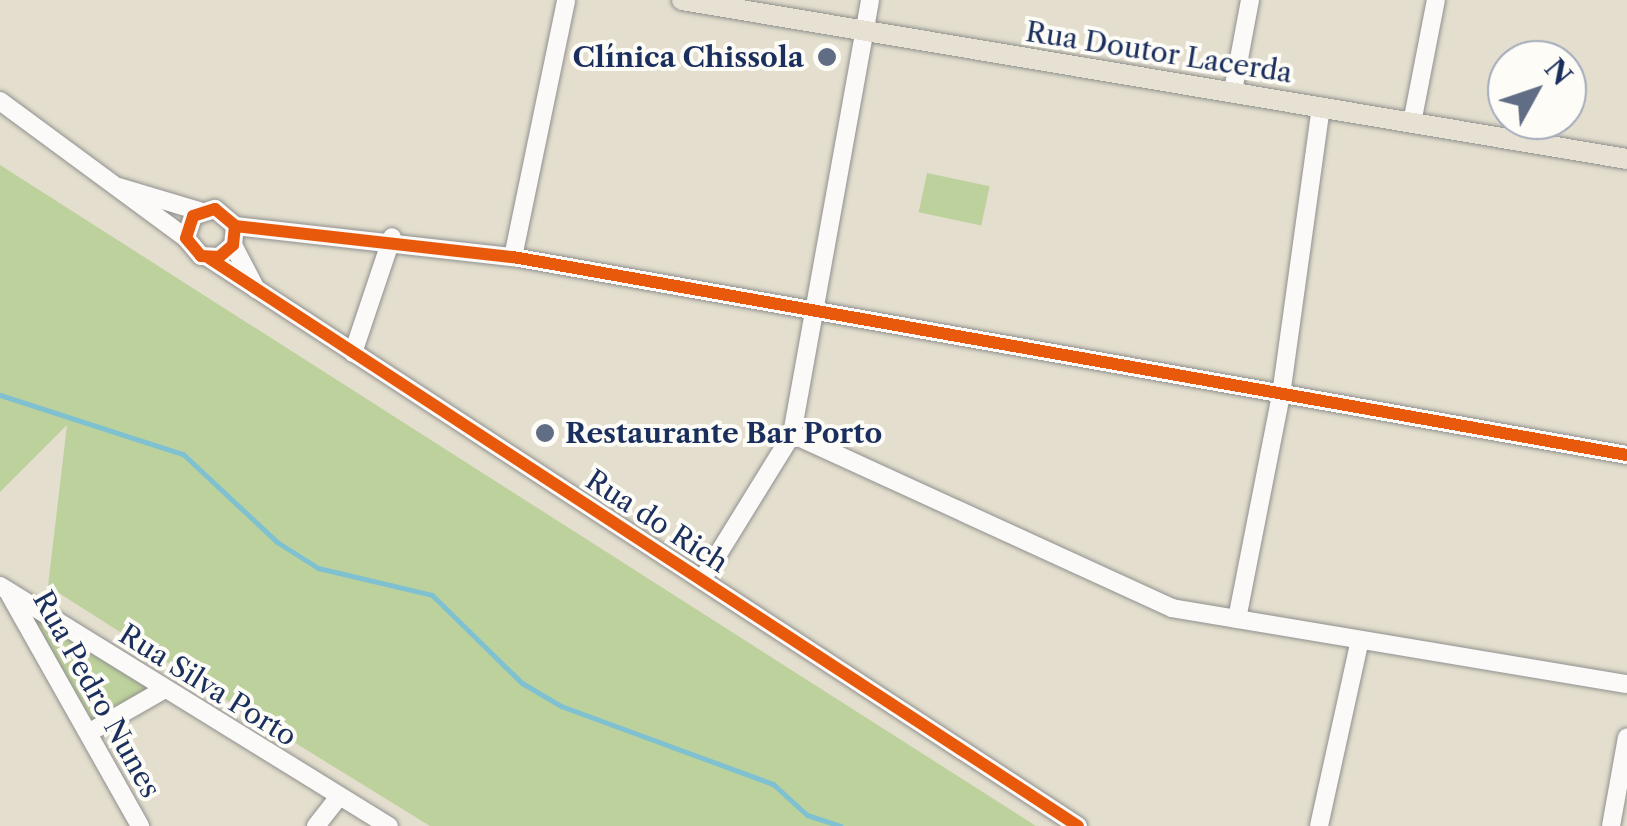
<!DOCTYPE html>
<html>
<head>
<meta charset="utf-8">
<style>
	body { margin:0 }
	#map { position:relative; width:1627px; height:826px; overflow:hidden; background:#e3decd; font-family:"Libre Caslon Text",serif }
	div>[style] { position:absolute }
	.green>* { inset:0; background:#bdd19c; transform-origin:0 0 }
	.stream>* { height:5px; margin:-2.5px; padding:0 2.5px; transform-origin:2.5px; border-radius:2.5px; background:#7fc1d0 }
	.roads { filter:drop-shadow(0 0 2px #8f908f) drop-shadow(0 0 2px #8f908f) }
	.minor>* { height:18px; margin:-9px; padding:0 9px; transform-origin:9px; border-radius:9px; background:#fbfaf8 }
	.major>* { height:20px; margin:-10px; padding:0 10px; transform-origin:10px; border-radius:10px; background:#e7e1d4 }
	.cycleway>* { height:12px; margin:-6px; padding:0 6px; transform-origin:6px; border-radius:6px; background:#e8590c }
	.dots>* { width:28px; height:28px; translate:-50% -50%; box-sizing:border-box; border:5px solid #fdfcf7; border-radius:50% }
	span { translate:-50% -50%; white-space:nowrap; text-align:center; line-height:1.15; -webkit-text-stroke:8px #fdfcf7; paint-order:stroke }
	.street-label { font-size:28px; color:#1b2f5e }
	.poi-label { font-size:28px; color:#1b2f5e; font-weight:700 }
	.right { translate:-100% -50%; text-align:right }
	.left { translate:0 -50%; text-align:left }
	.north { position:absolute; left:1487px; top:40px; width:100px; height:100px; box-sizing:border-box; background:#fdfcf7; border:2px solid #a3aaba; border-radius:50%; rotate:50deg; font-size:28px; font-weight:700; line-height:40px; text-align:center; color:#1b2f5e }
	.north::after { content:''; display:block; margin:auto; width:35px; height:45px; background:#616c85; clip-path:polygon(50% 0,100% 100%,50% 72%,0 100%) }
</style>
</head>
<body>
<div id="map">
	<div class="green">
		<i style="clip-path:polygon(0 165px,130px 248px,1036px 826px,430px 826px,245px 712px,48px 586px,67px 425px,0 492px)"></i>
		<i style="left:927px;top:173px;width:64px;height:40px;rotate:12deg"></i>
		<i style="clip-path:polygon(24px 608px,153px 690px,94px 723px)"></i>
	</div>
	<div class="stream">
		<i style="left:0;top:395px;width:192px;rotate:17.9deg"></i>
		<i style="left:183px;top:454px;width:129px;rotate:43.1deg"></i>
		<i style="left:277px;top:542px;width:49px;rotate:32.4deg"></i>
		<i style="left:318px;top:568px;width:117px;rotate:13.3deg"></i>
		<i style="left:432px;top:595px;width:126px;rotate:44.4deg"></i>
		<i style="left:522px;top:683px;width:45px;rotate:30.5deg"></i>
		<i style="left:561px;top:706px;width:226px;rotate:20.2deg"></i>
		<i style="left:773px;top:784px;width:46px;rotate:42.4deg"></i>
		<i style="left:807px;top:815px;width:35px;rotate:18deg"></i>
	</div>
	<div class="roads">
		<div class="minor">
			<i style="left:1233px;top:91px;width:93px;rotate:-79.4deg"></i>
			<i style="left:0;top:101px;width:231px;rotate:36.4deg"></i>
			<i style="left:1412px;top:123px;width:125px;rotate:-79deg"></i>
			<i style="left:119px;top:187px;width:84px;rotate:16.7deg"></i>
			<i style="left:235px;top:226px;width:19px;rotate:96deg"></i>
			<i style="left:233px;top:245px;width:18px;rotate:139deg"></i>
			<i style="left:219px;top:257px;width:18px;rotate:-177deg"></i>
			<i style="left:201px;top:256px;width:23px;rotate:-130deg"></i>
			<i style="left:186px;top:238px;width:23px;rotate:-72deg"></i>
			<i style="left:193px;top:216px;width:23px;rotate:-18deg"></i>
			<i style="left:215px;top:209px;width:26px;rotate:40deg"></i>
			<i style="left:235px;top:226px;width:280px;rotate:6.4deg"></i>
			<i style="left:513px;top:257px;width:1131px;rotate:10.08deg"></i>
			<i style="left:233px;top:245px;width:50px;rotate:62.4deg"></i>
			<i style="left:513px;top:257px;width:262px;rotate:-78.3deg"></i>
			<i style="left:209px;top:258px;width:1038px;rotate:33.17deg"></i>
			<i style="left:353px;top:353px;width:122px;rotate:-71.4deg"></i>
			<i style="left:792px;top:434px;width:418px;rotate:24.6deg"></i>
			<i style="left:1172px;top:608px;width:461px;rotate:9.5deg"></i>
			<i style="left:702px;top:580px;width:172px;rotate:-58.3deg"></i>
			<i style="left:792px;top:434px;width:441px;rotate:-79.8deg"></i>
			<i style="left:0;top:586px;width:457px;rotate:31.7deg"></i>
			<i style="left:10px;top:595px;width:265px;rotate:60.6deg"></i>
			<i style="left:1237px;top:619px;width:228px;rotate:-78.9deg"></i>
			<i style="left:1281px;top:395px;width:291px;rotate:-82.1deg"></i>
			<i style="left:90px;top:732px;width:84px;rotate:-29.9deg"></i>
			<i style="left:316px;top:826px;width:34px;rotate:-52deg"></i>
			<i style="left:1319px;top:826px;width:190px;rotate:-77.6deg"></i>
			<i style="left:1611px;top:826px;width:90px;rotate:-79.8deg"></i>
		</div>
		<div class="major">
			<i style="left:682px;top:0;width:958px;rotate:9.55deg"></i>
		</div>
	</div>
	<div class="cycleway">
		<i style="left:235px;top:226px;width:19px;rotate:96deg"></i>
		<i style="left:233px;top:245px;width:18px;rotate:139deg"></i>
		<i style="left:219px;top:257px;width:18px;rotate:-177deg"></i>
		<i style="left:201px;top:256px;width:23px;rotate:-130deg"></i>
		<i style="left:186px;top:238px;width:23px;rotate:-72deg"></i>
		<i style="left:193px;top:216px;width:23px;rotate:-18deg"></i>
		<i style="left:215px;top:209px;width:26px;rotate:40deg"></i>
		<i style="left:235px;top:226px;width:280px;rotate:6.4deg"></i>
		<i style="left:513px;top:257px;width:1131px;rotate:10.08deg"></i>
		<i style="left:209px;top:258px;width:1038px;rotate:33.17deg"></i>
	</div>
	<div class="dots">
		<i style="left:827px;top:57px;background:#616c85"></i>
		<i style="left:545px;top:433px;background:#616c85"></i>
	</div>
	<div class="street-label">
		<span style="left:1159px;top:52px;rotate:9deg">Rua Doutor Lacerda</span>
		<span style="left:657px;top:521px;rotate:33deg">Rua do Rich</span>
		<span style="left:208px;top:685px;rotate:32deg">Rua Silva Porto</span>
		<span style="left:97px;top:694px;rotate:61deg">Rua Pedro Nunes</span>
	</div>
	<div class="poi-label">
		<span class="right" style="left:804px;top:57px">Clínica Chissola</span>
		<span class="left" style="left:565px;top:433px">Restaurante Bar Porto</span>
	</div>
	<div class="north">N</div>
</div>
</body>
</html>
